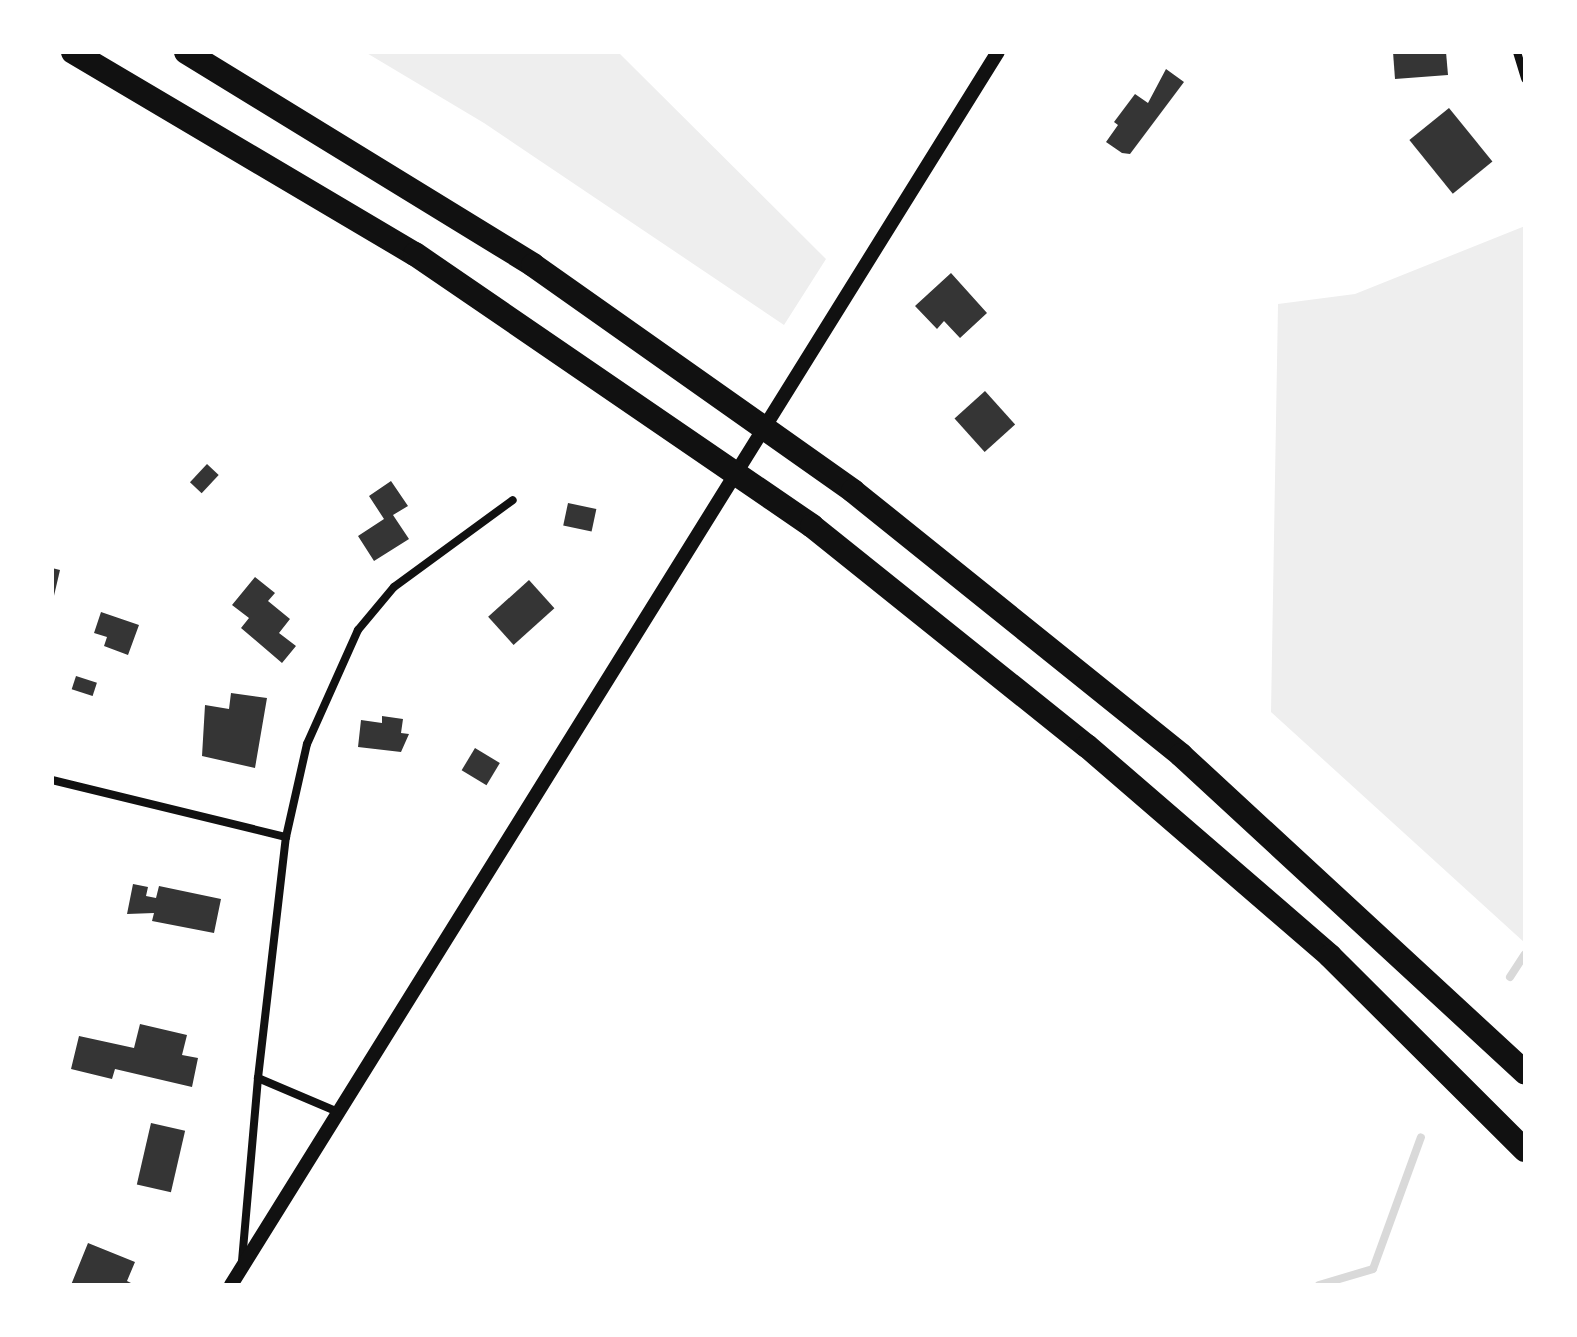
<!DOCTYPE html>
<html>
<head>
<meta charset="utf-8">
<style>
	body { margin:0 }
	#map { position:relative; width:1577px; height:1337px; overflow:hidden; background:#fff; font-family:"Noto Sans",sans-serif }
	div>[style] { position:absolute }
	.green>* { inset:0; background:#eee }
	.stream>* { height:8px; margin:-4px; padding:0 4px; transform-origin:4px; border-radius:4px; background:#d9d9d9 }
	.building>* { inset:0; background:#353535; transform-origin:0 0 }
	.minor>* { height:8px; margin:-4px; padding:0 4px; transform-origin:4px; border-radius:4px; background:#111 }
	.tertiary>* { height:14px; margin:-7px; padding:0 7px; transform-origin:7px; border-radius:7px; background:#111 }
	.motorway>* { height:24px; margin:-12px; padding:0 12px; transform-origin:12px; border-radius:12px; background:#111 }
	span { translate:-50% -50%; white-space:nowrap; text-align:center; line-height:1.15; -webkit-text-stroke:6px #fff; paint-order:stroke }
	.frame { position:absolute; inset:0; border:54px solid #fff; pointer-events:none }
</style>
</head>
<body>
<div id="map">
	<div class="green">
		<i style="clip-path:polygon(365px 52px,618px 52px,826px 259px,784px 325px,484px 123px)"></i>
		<i style="clip-path:polygon(1525px 226px,1525px 943px,1271px 712px,1278px 304px,1355px 294px)"></i>
	</div>
	<div class="stream">
		<i style="left:1510px;top:977px;width:27px;rotate:-57deg"></i>
		<i style="left:1319px;top:1285px;width:56px;rotate:-16.5deg"></i>
		<i style="left:1373px;top:1269px;width:140px;rotate:-70deg"></i>
	</div>
	<div class="building">
		<i style="clip-path:polygon(1393px 52px,1446px 52px,1448px 75px,1395px 79px)"></i>
		<i style="clip-path:polygon(1166px 69px,1184px 82px,1130px 154px,1122px 153px,1106px 142px,1118px 125px,1114px 122px,1135px 94px,1148px 103px)"></i>
		<i style="left:1449px;top:108px;width:69px;height:51px;rotate:51deg"></i>
		<i style="clip-path:polygon(951px 273px,987px 313px,960px 338px,944px 321px,937px 329px,915px 306px)"></i>
		<i style="left:985px;top:391px;width:45px;height:41px;rotate:48deg"></i>
		<i style="left:207px;top:464px;width:16px;height:25px;rotate:43deg"></i>
		<i style="clip-path:polygon(391px 481px,408px 506px,393px 515px,409px 539px,374px 561px,358px 536px,384px 519px,369px 496px)"></i>
		<i style="left:568px;top:503px;width:29px;height:23px;rotate:12deg"></i>
		<i style="clip-path:polygon(52px 568px,60px 570px,53px 600px,52px 600px)"></i>
		<i style="clip-path:polygon(255px 577px,275px 593px,268px 601px,290px 619px,279px 633px,296px 646px,282px 663px,241px 628px,249px 618px,232px 605px)"></i>
		<i style="left:529px;top:580px;width:38px;height:55px;rotate:48deg"></i>
		<i style="clip-path:polygon(101px 612px,139px 625px,128px 655px,104px 646px,107px 637px,94px 633px)"></i>
		<i style="left:76px;top:676px;width:22px;height:14px;rotate:18deg"></i>
		<i style="clip-path:polygon(231px 693px,267px 698px,255px 768px,202px 756px,205px 705px,229px 709px)"></i>
		<i style="clip-path:polygon(382px 716px,403px 719px,401px 733px,409px 734px,401px 752px,358px 747px,361px 720px,382px 723px)"></i>
		<i style="left:475px;top:748px;width:29px;height:26px;rotate:31deg"></i>
		<i style="clip-path:polygon(133px 884px,148px 887px,146px 896px,156px 898px,159px 886px,221px 899px,214px 933px,152px 921px,154px 913px,127px 914px)"></i>
		<i style="clip-path:polygon(140px 1024px,187px 1035px,182px 1055px,198px 1058px,192px 1087px,115px 1069px,112px 1079px,71px 1069px,79px 1036px,134px 1048px)"></i>
		<i style="left:151px;top:1123px;width:35px;height:63px;rotate:13deg"></i>
		<i style="clip-path:polygon(88px 1243px,135px 1262px,127px 1281px,135px 1285px,71px 1285px)"></i>
	</div>
	<div class="minor">
		<i style="left:1517px;top:52px;width:28px;rotate:73deg"></i>
		<i style="left:52px;top:780px;width:241px;rotate:13.7deg"></i>
		<i style="left:338px;top:1112px;width:87px;rotate:-157deg"></i>
		<i style="left:258px;top:1078px;width:243px;rotate:-83.4deg"></i>
		<i style="left:286px;top:837px;width:95px;rotate:-77.3deg"></i>
		<i style="left:307px;top:744px;width:125px;rotate:-65.9deg"></i>
		<i style="left:358px;top:630px;width:56px;rotate:-50.1deg"></i>
		<i style="left:394px;top:587px;width:147px;rotate:-36.2deg"></i>
		<i style="left:242px;top:1261px;width:184px;rotate:-85deg"></i>
	</div>
	<div class="tertiary">
		<i style="left:231px;top:1285px;width:1452px;rotate:-58.12deg"></i>
	</div>
	<div class="motorway">
		<i style="left:73px;top:52px;width:397px;rotate:30.6deg"></i>
		<i style="left:415px;top:254px;width:481px;rotate:34.4deg"></i>
		<i style="left:812px;top:526px;width:352px;rotate:38.7deg"></i>
		<i style="left:1087px;top:746px;width:321px;rotate:40.8deg"></i>
		<i style="left:1330px;top:956px;width:275px;rotate:44.9deg"></i>
		<i style="left:186px;top:52px;width:407px;rotate:31.5deg"></i>
		<i style="left:533px;top:265px;width:392px;rotate:35.2deg"></i>
		<i style="left:853px;top:491px;width:421px;rotate:38.8deg"></i>
		<i style="left:1181px;top:755px;width:468px;rotate:42.7deg"></i>
	</div>
	<div class="frame"></div>
</div>
</body>
</html>
